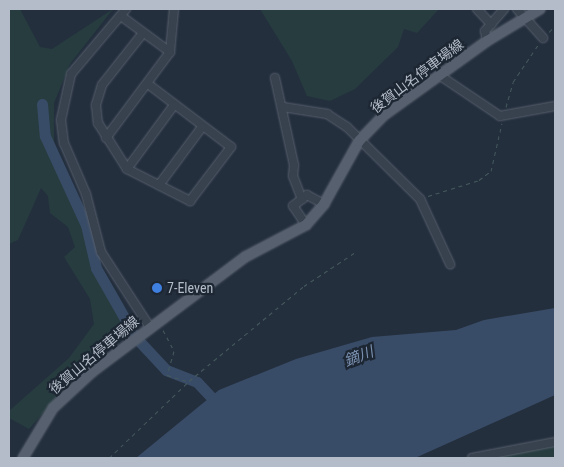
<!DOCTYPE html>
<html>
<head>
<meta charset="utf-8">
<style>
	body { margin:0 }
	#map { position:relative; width:564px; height:467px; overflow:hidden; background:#242f3e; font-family:"Roboto Condensed","Noto Sans JP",sans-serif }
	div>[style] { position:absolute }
	.green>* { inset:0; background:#263c3f }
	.water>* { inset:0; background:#394c67 }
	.river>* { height:11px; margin:-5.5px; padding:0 5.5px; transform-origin:5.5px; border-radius:5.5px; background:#394c67 }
	.path>* { height:1px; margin-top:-0.5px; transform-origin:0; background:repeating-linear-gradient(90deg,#44595c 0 4px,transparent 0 8px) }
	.roads { filter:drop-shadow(0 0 1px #565f6c) drop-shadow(0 0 1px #565f6c) }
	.minor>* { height:8px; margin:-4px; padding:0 4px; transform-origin:4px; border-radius:4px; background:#38414e }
	.major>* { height:10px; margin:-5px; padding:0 5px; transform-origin:5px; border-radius:5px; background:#56606e }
	.dots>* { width:14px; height:14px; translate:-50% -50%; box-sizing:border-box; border:2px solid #1d2633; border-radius:50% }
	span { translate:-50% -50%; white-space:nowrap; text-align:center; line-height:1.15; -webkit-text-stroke:4.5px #1d2633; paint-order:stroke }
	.street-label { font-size:14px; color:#b4bcc9 }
	.poi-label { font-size:14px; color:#b4bcc9 }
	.left { translate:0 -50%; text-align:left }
	.water-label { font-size:15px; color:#7c92b1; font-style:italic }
	.frame { position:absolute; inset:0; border:10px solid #b4bcc9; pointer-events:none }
</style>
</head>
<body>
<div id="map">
	<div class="green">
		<i style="clip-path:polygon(9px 9px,20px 9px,40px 47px,52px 49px,113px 9px,70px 64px,54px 103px,54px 146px,74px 209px,114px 298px,137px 324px,74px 378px,29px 429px,9px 418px,9px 411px,69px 358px,94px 324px,90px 299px,64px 257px,75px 247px,68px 227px,50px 213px,48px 196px,41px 188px,18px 240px,9px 244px)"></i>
		<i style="clip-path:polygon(260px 9px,439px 9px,417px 33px,404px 29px,398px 47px,355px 89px,330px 101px,307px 96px,292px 61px)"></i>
		<i style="clip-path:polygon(555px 440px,555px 458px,462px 458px,494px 450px)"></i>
	</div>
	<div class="water">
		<i style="clip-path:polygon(555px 308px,555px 395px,415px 458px,136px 458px,219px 390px,296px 359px,372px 337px,456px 330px,484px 320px)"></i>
	</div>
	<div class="river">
		<i style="left:42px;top:104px;width:32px;rotate:85deg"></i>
		<i style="left:45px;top:136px;width:98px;rotate:65.3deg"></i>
		<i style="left:86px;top:225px;width:44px;rotate:76.9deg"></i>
		<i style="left:96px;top:268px;width:73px;rotate:60.3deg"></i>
		<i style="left:140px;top:342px;width:38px;rotate:47deg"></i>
		<i style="left:166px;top:370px;width:33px;rotate:21deg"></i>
		<i style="left:197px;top:382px;width:34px;rotate:47deg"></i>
	</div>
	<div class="path">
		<i style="left:549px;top:32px;width:8px;rotate:-45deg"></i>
		<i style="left:506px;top:107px;width:26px;rotate:-74deg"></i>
		<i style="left:513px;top:82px;width:45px;rotate:-56deg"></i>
		<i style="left:428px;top:196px;width:53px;rotate:-17.4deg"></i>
		<i style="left:479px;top:180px;width:15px;rotate:-37deg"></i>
		<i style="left:491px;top:171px;width:49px;rotate:-77.1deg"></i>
		<i style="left:163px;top:330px;width:24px;rotate:62deg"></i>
		<i style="left:174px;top:351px;width:25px;rotate:106deg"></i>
		<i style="left:167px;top:375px;width:21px;rotate:17deg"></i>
		<i style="left:109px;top:458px;width:111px;rotate:-43.9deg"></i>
		<i style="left:189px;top:381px;width:149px;rotate:-39.6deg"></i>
		<i style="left:304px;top:286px;width:64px;rotate:-33.4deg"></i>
	</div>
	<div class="roads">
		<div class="minor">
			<i style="left:126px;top:9px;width:85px;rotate:130.2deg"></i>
			<i style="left:71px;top:74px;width:47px;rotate:102.3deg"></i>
			<i style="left:61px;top:120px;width:23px;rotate:83deg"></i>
			<i style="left:64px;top:143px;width:56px;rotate:66.7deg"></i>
			<i style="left:86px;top:194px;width:60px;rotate:75.5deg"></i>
			<i style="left:101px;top:252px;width:88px;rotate:57deg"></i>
			<i style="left:477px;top:9px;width:21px;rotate:47deg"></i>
			<i style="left:517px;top:9px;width:39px;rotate:48deg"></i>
			<i style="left:121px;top:16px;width:61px;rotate:36.3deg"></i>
			<i style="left:143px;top:33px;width:66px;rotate:128.3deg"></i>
			<i style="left:102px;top:85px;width:21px;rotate:107deg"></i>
			<i style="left:96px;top:105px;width:18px;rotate:84deg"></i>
			<i style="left:98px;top:123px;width:54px;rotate:57.8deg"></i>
			<i style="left:127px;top:169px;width:71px;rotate:26.9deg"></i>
			<i style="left:190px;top:201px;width:68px;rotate:-52.8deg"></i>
			<i style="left:231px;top:147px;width:104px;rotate:-142.8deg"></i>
			<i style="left:487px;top:41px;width:10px;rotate:-101deg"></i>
			<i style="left:485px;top:31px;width:29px;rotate:-49deg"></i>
			<i style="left:439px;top:75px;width:73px;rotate:33.9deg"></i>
			<i style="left:500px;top:116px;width:56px;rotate:-10.3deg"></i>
			<i style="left:275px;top:78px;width:89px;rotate:77.7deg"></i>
			<i style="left:294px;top:165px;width:11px;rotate:95deg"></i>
			<i style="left:293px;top:176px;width:25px;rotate:69deg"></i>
			<i style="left:283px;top:107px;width:45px;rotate:9deg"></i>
			<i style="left:327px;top:114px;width:24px;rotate:33deg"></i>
			<i style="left:347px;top:127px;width:103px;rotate:44.6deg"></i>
			<i style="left:420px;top:199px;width:72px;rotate:65.2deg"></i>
			<i style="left:106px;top:138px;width:107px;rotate:-53.3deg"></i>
			<i style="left:170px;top:52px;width:43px;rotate:-84.7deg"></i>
			<i style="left:127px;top:169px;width:79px;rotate:-53.7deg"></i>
			<i style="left:159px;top:185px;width:72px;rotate:-53.4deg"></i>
			<i style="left:306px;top:225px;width:23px;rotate:-124deg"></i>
			<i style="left:293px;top:206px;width:18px;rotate:-38deg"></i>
			<i style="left:307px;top:195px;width:19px;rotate:28deg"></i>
			<i style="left:472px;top:458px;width:85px;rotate:-10.9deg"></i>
		</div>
		<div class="major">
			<i style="left:23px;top:458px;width:58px;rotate:-59deg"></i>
			<i style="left:53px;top:408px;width:53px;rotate:-42.7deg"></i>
			<i style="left:92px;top:372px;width:191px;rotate:-36.9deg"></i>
			<i style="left:245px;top:257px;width:69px;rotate:-27.7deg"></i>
			<i style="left:306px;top:225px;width:28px;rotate:-49deg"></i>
			<i style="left:324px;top:204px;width:72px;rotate:-60.9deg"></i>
			<i style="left:359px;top:141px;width:35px;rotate:-46deg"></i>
			<i style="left:383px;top:116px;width:128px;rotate:-35.8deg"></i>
			<i style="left:487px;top:41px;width:62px;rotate:-31.1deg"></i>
		</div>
	</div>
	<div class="dots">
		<i style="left:157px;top:288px;background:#3f7fe0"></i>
	</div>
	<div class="street-label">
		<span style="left:417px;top:76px;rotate:-37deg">後賀山名停車場線</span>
		<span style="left:94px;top:355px;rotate:-40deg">後賀山名停車場線</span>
	</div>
	<div class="poi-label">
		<span class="left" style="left:167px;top:288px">7-Eleven</span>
	</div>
	<div class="water-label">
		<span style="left:359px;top:357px;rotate:-21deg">鏑川</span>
	</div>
	<div class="frame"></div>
</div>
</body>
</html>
